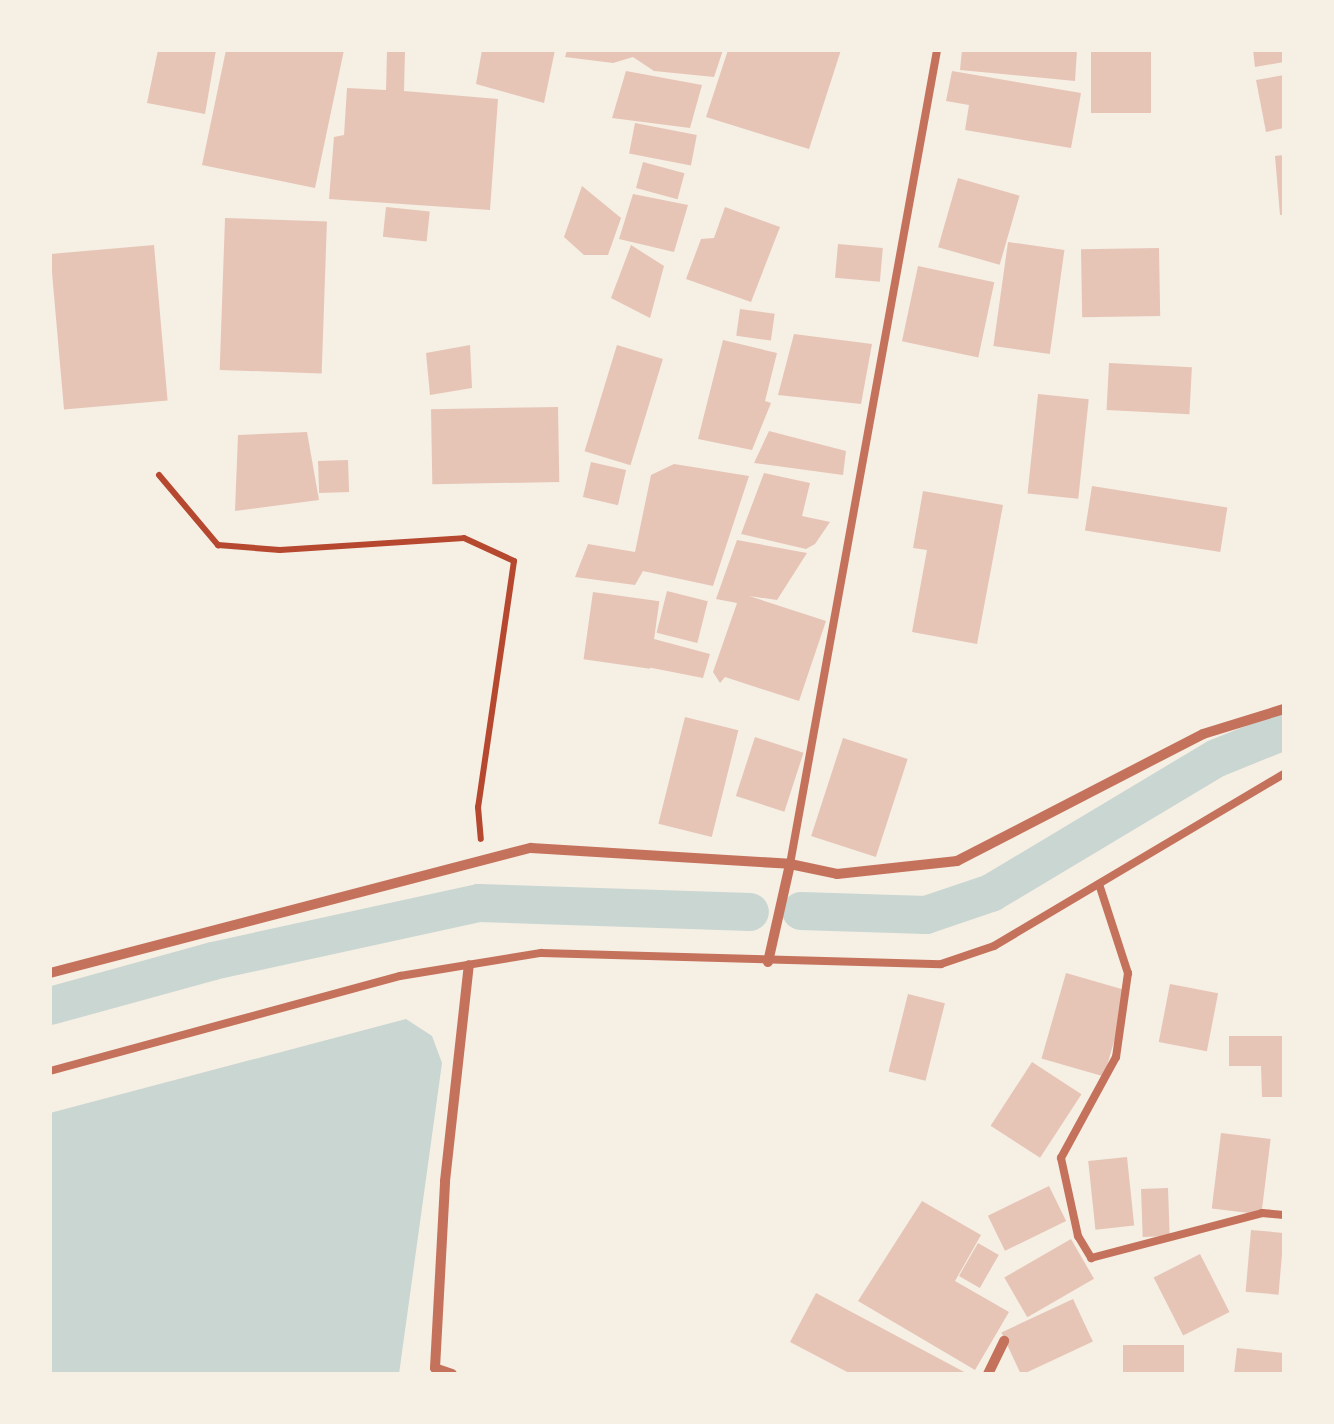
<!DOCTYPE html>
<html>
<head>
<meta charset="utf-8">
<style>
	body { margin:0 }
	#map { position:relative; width:1334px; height:1424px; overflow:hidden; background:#f6efe4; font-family:Inter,sans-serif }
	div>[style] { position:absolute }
	.water>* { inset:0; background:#c9d6d2 }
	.canal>* { height:38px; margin:-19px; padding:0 19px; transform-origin:19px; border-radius:19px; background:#c9d6d2 }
	.building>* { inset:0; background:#e6c5b7; transform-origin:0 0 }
	.path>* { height:6px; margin:-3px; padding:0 3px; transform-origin:3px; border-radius:3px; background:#b5482f }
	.service>* { height:8px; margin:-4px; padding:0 4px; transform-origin:4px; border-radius:4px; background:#c5725c }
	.minor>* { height:10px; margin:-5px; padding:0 5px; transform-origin:5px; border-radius:5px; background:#c5725c }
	span { translate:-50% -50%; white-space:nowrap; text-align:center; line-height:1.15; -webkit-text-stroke:10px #f6efe4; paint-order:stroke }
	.frame { position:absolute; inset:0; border:52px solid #f6efe4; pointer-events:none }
</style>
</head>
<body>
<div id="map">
	<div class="water">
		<i style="clip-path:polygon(406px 1019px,432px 1036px,442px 1063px,399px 1374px,50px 1374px,50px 1113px)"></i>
	</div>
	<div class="canal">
		<i style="left:801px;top:911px;width:125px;rotate:1.8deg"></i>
		<i style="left:926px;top:915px;width:69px;rotate:-18.7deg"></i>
		<i style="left:991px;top:893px;width:263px;rotate:-30.9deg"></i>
		<i style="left:1217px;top:758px;width:72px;rotate:-21.9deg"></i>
		<i style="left:50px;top:1006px;width:169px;rotate:-15.4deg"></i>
		<i style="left:213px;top:961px;width:272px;rotate:-12.3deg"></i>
		<i style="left:479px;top:903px;width:271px;rotate:1.9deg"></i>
	</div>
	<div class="building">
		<i style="clip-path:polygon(158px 50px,216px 50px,205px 114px,147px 103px)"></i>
		<i style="clip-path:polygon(226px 50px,344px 50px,315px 188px,202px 165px)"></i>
		<i style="clip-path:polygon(482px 50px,555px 50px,544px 103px,476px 84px)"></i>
		<i style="clip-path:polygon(567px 50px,723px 50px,714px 77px,654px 71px,633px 57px,613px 63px,565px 57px)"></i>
		<i style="clip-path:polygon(728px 50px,841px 50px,809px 149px,706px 117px)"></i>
		<i style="clip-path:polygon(962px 50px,1077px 50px,1075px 81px,960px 70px)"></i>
		<i style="left:1091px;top:50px;width:60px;height:63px"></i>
		<i style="clip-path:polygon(1253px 50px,1284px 50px,1284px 62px,1255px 67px)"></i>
		<i style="clip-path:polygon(387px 51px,405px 52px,404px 91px,498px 99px,490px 210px,329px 199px,334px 137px,344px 135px,347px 88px,386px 90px)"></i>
		<i style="clip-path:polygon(626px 71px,702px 85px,690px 128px,612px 118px)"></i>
		<i style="clip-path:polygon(952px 71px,1081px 93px,1071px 148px,965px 130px,969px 105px,946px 101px)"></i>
		<i style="clip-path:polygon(1284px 75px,1284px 128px,1266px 132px,1256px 80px)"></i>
		<i style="left:635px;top:123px;width:63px;height:31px;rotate:11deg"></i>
		<i style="clip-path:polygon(1284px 155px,1284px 215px,1280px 215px,1275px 156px)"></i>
		<i style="left:643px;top:162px;width:43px;height:27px;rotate:15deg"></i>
		<i style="left:958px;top:178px;width:64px;height:72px;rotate:16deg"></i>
		<i style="clip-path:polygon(582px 186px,621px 218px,608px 255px,584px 255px,564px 237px)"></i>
		<i style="clip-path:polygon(633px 194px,688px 205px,674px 252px,619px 239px)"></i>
		<i style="left:386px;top:207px;width:44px;height:30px;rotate:6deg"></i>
		<i style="clip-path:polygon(725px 207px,780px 227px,751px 302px,686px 279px,701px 239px,714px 238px)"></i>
		<i style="left:225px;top:218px;width:102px;height:152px;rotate:2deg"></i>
		<i style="left:1008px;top:242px;width:57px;height:105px;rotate:8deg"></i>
		<i style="left:838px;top:244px;width:45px;height:34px;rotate:5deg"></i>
		<i style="left:154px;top:245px;width:156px;height:104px;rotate:85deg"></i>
		<i style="clip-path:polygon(631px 245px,664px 266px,650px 318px,611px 298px)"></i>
		<i style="left:1159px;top:248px;width:68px;height:78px;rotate:89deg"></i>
		<i style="left:918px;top:266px;width:78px;height:77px;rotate:12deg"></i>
		<i style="left:740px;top:309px;width:35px;height:27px;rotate:8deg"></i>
		<i style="clip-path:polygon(794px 334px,872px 344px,861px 404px,778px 395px)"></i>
		<i style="clip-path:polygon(723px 340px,777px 353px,765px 401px,771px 403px,752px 450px,698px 439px)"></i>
		<i style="clip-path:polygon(470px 345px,472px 388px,430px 395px,426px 353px)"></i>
		<i style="left:617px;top:345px;width:48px;height:111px;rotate:17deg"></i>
		<i style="left:1109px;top:363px;width:83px;height:47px;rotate:3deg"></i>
		<i style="left:1038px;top:394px;width:51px;height:100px;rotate:6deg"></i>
		<i style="left:558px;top:407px;width:75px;height:127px;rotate:89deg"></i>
		<i style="clip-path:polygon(769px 431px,846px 451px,843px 475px,754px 463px)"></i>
		<i style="clip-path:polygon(307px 432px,319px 500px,235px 511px,238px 435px)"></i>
		<i style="left:348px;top:460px;width:32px;height:30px;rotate:88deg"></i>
		<i style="left:591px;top:462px;width:36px;height:36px;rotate:13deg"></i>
		<i style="clip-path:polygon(674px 464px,749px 476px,713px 586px,643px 571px,635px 585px,575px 577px,588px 544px,635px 552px,651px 475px)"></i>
		<i style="clip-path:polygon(764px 473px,810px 483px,802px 516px,830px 522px,815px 544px,806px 549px,741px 534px)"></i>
		<i style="left:1092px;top:486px;width:137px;height:45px;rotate:9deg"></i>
		<i style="clip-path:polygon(923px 491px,1003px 505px,977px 644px,912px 632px,927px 550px,913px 548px)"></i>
		<i style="clip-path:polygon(737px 540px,807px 553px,777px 600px,749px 596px,826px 621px,799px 701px,725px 677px,720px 683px,713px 672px,737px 603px,716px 599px)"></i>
		<i style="left:667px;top:591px;width:42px;height:43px;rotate:14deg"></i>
		<i style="left:593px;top:592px;width:67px;height:68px;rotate:8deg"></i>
		<i style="clip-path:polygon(654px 639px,710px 654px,703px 678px,647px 667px)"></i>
		<i style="left:685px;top:717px;width:55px;height:110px;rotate:14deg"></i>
		<i style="left:755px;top:737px;width:51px;height:62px;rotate:18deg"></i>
		<i style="left:843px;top:738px;width:68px;height:103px;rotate:18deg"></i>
		<i style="left:1066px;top:973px;width:65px;height:89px;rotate:16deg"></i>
		<i style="left:1170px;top:984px;width:49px;height:59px;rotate:11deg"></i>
		<i style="left:908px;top:994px;width:38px;height:80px;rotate:14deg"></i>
		<i style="clip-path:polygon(1229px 1036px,1282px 1036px,1283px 1097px,1262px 1097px,1261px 1066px,1229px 1066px)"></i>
		<i style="left:1032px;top:1062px;width:59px;height:76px;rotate:33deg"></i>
		<i style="left:1221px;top:1133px;width:50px;height:76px;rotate:7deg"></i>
		<i style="left:1127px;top:1157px;width:69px;height:39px;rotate:84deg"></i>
		<i style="left:1049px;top:1186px;width:39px;height:68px;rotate:64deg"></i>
		<i style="left:1168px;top:1188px;width:48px;height:27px;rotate:88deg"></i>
		<i style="clip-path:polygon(922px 1201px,981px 1235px,955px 1281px,1009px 1312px,975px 1370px,858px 1301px)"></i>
		<i style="left:1251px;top:1230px;width:33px;height:62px;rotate:5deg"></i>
		<i style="left:1071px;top:1239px;width:46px;height:77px;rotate:60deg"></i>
		<i style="left:978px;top:1243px;width:24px;height:38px;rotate:30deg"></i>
		<i style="left:1200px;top:1254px;width:65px;height:52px;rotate:63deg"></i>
		<i style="clip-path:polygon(816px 1293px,968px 1374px,851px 1374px,790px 1342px)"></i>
		<i style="left:1073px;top:1299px;width:47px;height:79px;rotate:65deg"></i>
		<i style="left:1184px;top:1345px;width:29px;height:61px;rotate:90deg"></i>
		<i style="clip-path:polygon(1237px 1348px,1284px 1353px,1284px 1374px,1234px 1374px)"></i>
	</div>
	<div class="path">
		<i style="left:159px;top:475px;width:92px;rotate:49.9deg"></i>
		<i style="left:218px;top:545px;width:62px;rotate:4.6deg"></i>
		<i style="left:280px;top:550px;width:184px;rotate:-3.7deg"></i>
		<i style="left:464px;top:538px;width:55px;rotate:24.7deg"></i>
		<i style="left:514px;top:561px;width:249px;rotate:98.3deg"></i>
		<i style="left:478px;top:807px;width:32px;rotate:85deg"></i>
	</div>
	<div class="service">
		<i style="left:790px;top:864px;width:827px;rotate:-79.76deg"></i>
		<i style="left:1099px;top:884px;width:94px;rotate:72deg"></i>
		<i style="left:1128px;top:973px;width:85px;rotate:98.1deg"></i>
		<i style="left:1116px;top:1057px;width:115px;rotate:118.6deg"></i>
		<i style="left:1061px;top:1158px;width:80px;rotate:77.7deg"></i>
		<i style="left:1078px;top:1236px;width:26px;rotate:59deg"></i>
		<i style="left:1091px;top:1258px;width:177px;rotate:-14.7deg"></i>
		<i style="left:1262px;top:1213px;width:22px;rotate:5deg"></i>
		<i style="left:50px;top:1071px;width:363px;rotate:-15.2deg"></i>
		<i style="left:400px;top:976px;width:143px;rotate:-9.3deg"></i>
		<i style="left:541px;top:953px;width:400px;rotate:1.6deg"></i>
		<i style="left:941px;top:964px;width:56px;rotate:-18.8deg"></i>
		<i style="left:994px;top:946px;width:337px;rotate:-30.7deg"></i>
	</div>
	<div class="minor">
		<i style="left:768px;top:962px;width:100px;rotate:-77.3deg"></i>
		<i style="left:50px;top:973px;width:497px;rotate:-14.6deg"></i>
		<i style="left:531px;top:848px;width:259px;rotate:3.5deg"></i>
		<i style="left:790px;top:864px;width:48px;rotate:12deg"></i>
		<i style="left:837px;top:874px;width:121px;rotate:-6.2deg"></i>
		<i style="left:957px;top:861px;width:277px;rotate:-27.3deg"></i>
		<i style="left:1203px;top:734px;width:85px;rotate:-17.2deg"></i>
		<i style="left:452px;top:1374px;width:18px;rotate:-161deg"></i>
		<i style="left:435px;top:1368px;width:187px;rotate:-86.9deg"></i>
		<i style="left:445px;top:1181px;width:217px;rotate:-83.7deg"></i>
		<i style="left:988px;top:1374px;width:37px;rotate:-64deg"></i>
	</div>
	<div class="frame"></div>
</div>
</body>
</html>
